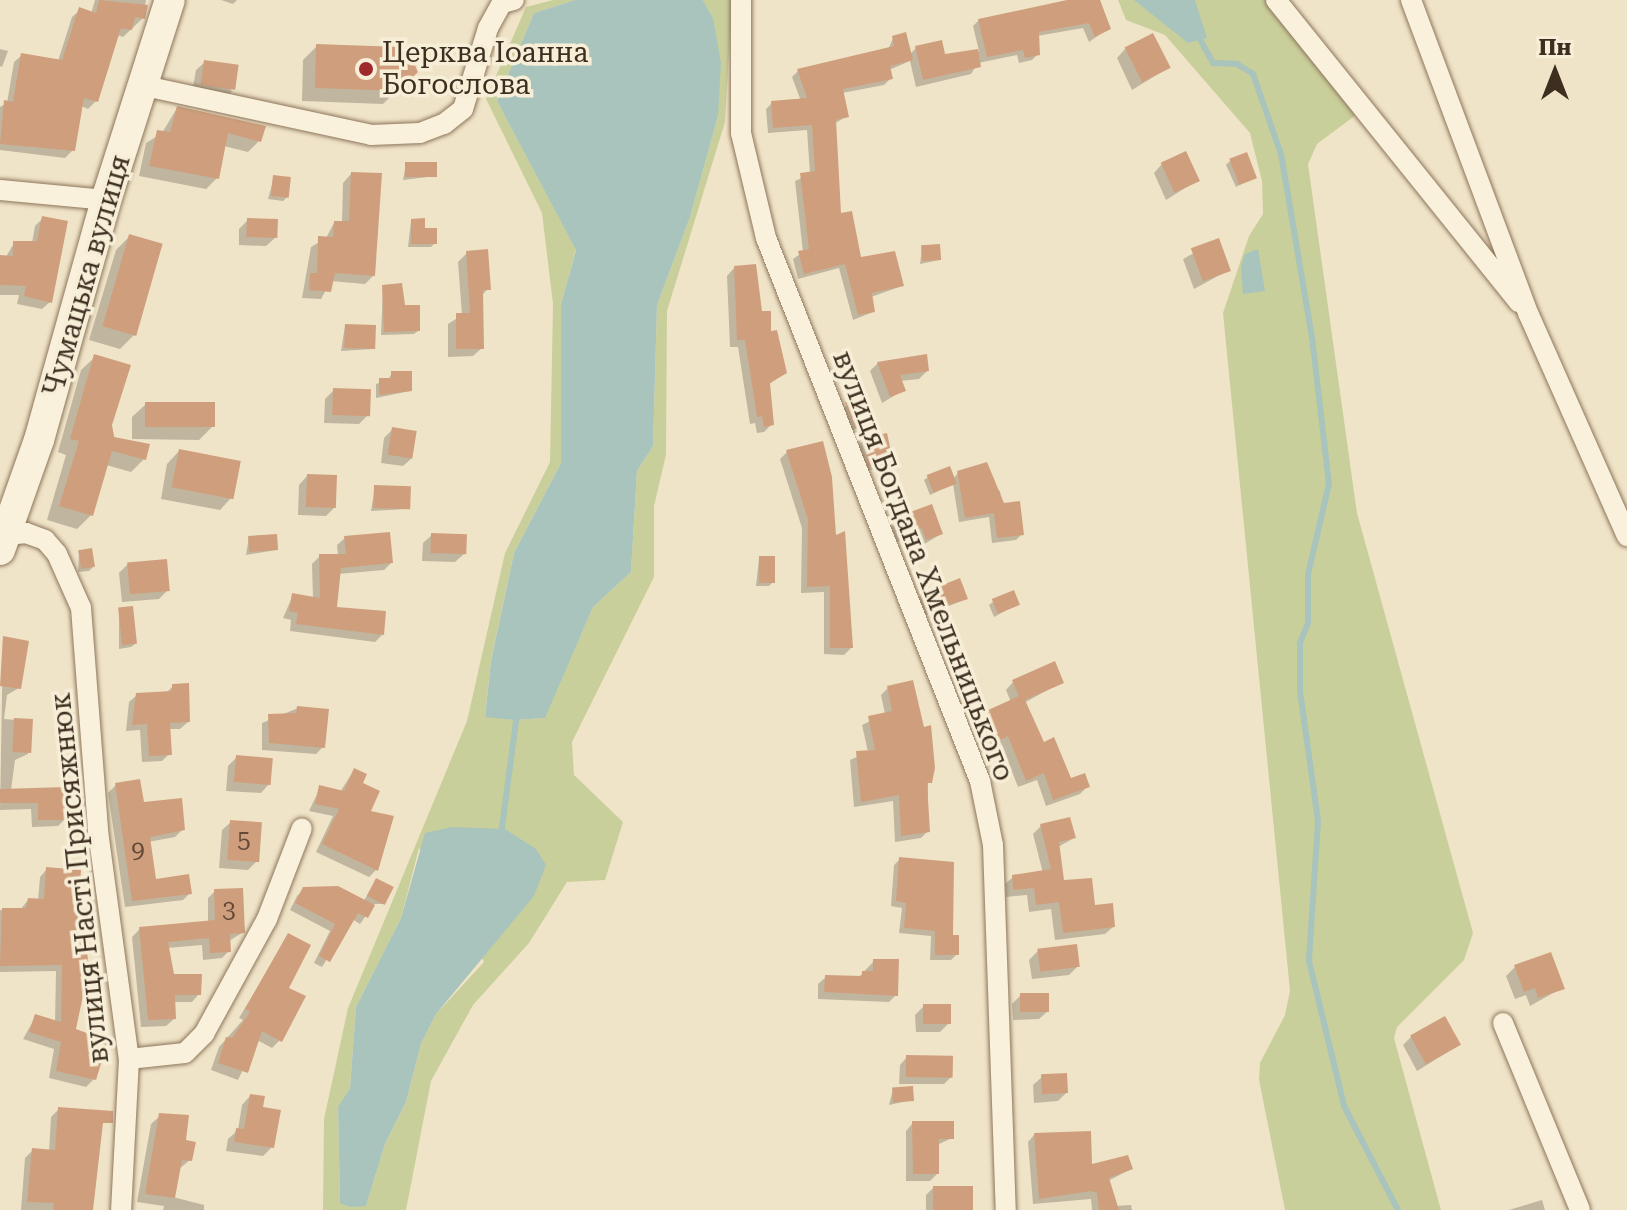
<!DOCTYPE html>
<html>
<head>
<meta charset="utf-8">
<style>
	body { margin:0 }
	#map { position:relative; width:1627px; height:1210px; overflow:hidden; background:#f0e4c8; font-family:"Roboto Serif",serif }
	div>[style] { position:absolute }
	.green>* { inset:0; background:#c9cf9b }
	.water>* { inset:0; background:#a9c4bc }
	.shadow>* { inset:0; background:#0003 }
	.stream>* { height:6px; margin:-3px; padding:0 3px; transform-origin:3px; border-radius:3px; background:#a9c4bc }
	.building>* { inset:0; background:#cf9f7d; transform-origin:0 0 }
	.roads { filter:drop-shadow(0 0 2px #8d765c) drop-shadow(0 0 2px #8d765c) }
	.street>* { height:20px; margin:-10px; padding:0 10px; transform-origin:10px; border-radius:10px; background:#faf1dc }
	.secondary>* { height:30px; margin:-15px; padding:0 15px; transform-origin:15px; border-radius:15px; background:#faf1dc }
	.dots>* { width:22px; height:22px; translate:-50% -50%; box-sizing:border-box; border:4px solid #f7eed8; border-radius:50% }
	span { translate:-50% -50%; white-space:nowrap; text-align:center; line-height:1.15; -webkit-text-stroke:7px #f7eed8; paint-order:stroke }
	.number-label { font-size:24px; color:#624a37 }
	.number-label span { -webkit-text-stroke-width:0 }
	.poi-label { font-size:28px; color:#3d2e20 }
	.left { translate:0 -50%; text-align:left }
	.street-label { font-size:28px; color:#3d2e20 }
	.north { position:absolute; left:1515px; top:32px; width:80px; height:80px; -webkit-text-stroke:6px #f7eed8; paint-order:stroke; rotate:0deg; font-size:22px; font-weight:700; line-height:32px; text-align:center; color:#3d2e20 }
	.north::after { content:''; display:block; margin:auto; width:28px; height:36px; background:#3d2e20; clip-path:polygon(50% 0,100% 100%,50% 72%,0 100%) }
</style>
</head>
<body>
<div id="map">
	<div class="green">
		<i style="clip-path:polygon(evenodd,553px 0,575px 0,534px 13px,497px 101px,576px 249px,561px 304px,561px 463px,514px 553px,491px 660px,485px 716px,514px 720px,544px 718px,593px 607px,631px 572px,637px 471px,653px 446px,657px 305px,690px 217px,718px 116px,713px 18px,703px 0,732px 0,725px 122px,667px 311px,666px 455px,654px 506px,654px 577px,572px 742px,574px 775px,623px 822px,605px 880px,567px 882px,529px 943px,473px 1005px,431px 1081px,406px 1210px,323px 1210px,324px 1119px,348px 1008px,467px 721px,505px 553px,550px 462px,553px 304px,542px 213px,486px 99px,526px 7px,553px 0,419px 848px,484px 962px,436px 1014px,421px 1044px,406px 1102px,385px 1144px,366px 1206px,340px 1202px,338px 1108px,350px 1088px,356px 1007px,401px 918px,419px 848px)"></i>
		<i style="clip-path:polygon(1118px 0,1276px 0,1364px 109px,1317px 144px,1308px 164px,1357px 513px,1473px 933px,1464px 960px,1397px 1027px,1394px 1038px,1441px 1210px,1285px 1210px,1259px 1080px,1260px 1063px,1285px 1015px,1290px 991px,1223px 313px,1249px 236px,1263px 214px,1262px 181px,1250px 133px,1165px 35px,1126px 20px)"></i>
	</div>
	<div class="water">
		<i style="clip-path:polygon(575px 0,703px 0,713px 18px,721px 63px,718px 116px,690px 217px,657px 305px,653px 446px,637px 471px,631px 572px,593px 607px,545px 718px,514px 720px,485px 717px,491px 661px,514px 553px,561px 463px,561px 304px,576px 250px,497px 101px,534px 13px)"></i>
		<i style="clip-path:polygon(1134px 0,1195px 0,1207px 38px,1188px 43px)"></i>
		<i style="clip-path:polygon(1258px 249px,1265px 291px,1243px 294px,1241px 267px,1245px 254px)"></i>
		<i style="clip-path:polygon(452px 827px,505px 829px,536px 849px,546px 865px,534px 896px,436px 1014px,421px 1044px,406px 1102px,385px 1144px,366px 1206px,350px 1207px,340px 1203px,338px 1107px,350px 1088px,356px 1007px,401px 918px,425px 833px)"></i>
	</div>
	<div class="shadow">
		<i style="clip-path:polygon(95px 0,146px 0,143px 18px,123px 37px,117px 35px,96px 101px,88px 109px,81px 106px,73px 150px,65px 158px,0 150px,0 107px,7px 103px,14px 62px,22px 55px,58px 61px,72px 17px,80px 10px,91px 14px)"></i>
		<i style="clip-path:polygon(221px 0,237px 0,233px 4px)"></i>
		<i style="clip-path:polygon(1071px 0,1100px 0,1109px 28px,1089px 42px,1083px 28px,1037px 36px,1038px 54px,1032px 60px,1019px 63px,1017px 55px,978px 63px,971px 74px,916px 87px,910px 61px,889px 70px,890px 79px,884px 85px,842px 93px,847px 116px,834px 124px,839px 215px,860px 259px,902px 286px,871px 297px,873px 312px,853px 320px,839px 268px,798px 279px,793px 259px,803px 252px,795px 181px,810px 174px,807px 130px,768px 133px,766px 109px,772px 103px,801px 101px,792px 77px,798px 71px,888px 50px,893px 38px,910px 54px,916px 48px,944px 57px,979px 51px,973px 26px,979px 20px)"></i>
		<i style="clip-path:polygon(317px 46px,416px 71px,383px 104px,302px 101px,303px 60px)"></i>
		<i style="clip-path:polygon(0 49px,8px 51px,2px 67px,0 66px)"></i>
		<i style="clip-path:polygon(1125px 49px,1168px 68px,1132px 90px,1117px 58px)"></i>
		<i style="clip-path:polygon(205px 62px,232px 91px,224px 100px,192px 93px,196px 70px)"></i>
		<i style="clip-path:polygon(177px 108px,259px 141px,248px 152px,224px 146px,217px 178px,206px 189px,139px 176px,146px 143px,162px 133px)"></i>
		<i style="clip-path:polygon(1230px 161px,1254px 177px,1236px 187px,1226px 165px)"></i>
		<i style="clip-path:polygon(406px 164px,436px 176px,403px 180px)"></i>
		<i style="clip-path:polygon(1162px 164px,1198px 180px,1166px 200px,1154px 173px)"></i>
		<i style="clip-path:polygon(351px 174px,373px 276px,365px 284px,331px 281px,321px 299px,302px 298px,311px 247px,326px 238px,334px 223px,342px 223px,343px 183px)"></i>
		<i style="clip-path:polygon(274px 177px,287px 197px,283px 201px,268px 199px)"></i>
		<i style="clip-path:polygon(43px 218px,50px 302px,42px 309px,17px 304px,19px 295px,0 295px,0 257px,6px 257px,14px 243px,32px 243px,35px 226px)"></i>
		<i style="clip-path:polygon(248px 220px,275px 238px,266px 246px,239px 245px,239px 229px)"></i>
		<i style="clip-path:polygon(411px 221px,435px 243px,431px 247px,408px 247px)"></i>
		<i style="clip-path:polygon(130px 236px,134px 335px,120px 349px,89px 340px,116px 250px)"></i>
		<i style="clip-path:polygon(1218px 240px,1229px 270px,1194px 289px,1183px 259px)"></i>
		<i style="clip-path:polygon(922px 248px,939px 260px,920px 264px)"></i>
		<i style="clip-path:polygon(467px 253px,488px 289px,481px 296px,482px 348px,473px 356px,448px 357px,448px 324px,462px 315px,458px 262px)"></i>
		<i style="clip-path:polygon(734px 268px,784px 373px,768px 385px,772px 424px,764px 432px,757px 433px,755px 423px,750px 424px,738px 347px,730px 347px,727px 276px)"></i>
		<i style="clip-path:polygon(383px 287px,403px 307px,418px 331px,414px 334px,381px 335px)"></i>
		<i style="clip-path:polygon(345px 326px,373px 349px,341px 351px)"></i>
		<i style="clip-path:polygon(95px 357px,115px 440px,144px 459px,131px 472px,106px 465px,91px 515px,77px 529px,47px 520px,66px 455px,58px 452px,81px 370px)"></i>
		<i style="clip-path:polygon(878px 363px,927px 371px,919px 379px,900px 381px,904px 390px,882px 403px,870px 371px)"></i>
		<i style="clip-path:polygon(392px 373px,410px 391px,376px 398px,376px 384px,388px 380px)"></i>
		<i style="clip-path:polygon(334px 390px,368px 415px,359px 424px,324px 423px,325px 399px)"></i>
		<i style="clip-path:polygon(860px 400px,867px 424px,851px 431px,842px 408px)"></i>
		<i style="clip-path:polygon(146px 404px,213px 426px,199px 440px,132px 439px,132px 417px)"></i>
		<i style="clip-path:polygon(393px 429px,412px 458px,403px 466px,381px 463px,384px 438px)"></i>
		<i style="clip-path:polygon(864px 439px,890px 461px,882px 469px,860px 471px,856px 448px)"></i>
		<i style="clip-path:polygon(179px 451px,232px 497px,220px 510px,161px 499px,167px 464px)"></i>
		<i style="clip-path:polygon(787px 452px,834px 537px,851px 648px,844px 655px,824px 654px,824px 592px,801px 593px,802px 528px,780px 459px)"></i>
		<i style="clip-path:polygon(958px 473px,1000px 491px,1002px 505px,1022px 534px,1016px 540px,992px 543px,989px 517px,959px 522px,953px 484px,930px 495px,924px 480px,928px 477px,953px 479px)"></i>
		<i style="clip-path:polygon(307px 476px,335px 507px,326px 516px,298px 515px,299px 485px)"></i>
		<i style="clip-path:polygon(375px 487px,408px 509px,371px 511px)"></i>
		<i style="clip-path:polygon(931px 506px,941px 534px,918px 548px,913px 536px,897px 542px,891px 527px)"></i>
		<i style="clip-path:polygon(432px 535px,464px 554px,455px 562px,422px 561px,423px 543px)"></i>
		<i style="clip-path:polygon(249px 537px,276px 550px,246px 555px)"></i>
		<i style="clip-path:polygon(345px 538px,391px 563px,384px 570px,338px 574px,335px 609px,382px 635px,375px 642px,290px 631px,291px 620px,283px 618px,293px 595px,313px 599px,312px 564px,320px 556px,338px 556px,337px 545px)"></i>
		<i style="clip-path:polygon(79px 552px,93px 567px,89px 571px,78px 572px)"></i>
		<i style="clip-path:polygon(759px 558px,773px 582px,769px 586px,756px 586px)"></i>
		<i style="clip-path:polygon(128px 564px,168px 590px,159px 599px,122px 602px,119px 573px)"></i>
		<i style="clip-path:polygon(921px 596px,966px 599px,920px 618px,914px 603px)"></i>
		<i style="clip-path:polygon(993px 602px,1018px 604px,994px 617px,989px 605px)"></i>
		<i style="clip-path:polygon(119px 609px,135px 644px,131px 647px,119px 649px)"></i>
		<i style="clip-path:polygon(3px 638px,19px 688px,7px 695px,4px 719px,31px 721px,28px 754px,15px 760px,11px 790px,64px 789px,65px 819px,58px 826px,32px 827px,31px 809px,0 810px)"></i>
		<i style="clip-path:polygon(1013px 682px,1062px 682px,1024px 703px,1042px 744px,1069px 781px,1088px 786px,1080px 794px,1046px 806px,1037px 780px,1018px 787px,1001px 743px,992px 746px,980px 720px,1011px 702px,1006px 690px)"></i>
		<i style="clip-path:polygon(173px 686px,188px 722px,180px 729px,168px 729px,169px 754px,162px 761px,142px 762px,140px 730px,126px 731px,129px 702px,137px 695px,166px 693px)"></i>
		<i style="clip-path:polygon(888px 688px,928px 771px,928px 831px,921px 838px,895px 842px,893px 801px,854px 807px,850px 760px,868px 752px,862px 725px,885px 714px,881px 695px)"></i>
		<i style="clip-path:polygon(298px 708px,323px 747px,316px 754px,262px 750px,262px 723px)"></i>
		<i style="clip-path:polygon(237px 757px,269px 784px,261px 793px,226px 791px,228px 766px)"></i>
		<i style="clip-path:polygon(354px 770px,368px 812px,376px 870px,369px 877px,316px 852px,333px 816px,309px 811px,320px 788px,340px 792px)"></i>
		<i style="clip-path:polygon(116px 785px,183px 829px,175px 837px,148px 842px,154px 881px,190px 893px,183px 900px,125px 907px,108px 793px)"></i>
		<i style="clip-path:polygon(231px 822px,257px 861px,248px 870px,219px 868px,222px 830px)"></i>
		<i style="clip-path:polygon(1041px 826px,1074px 838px,1058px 847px,1063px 883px,1113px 927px,1105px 934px,1055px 940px,1051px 909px,1029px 912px,1027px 895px,1006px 897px,1005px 884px,1013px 877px,1043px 873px,1033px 834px)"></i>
		<i style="clip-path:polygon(900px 859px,951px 937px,957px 954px,951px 960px,930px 960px,931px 936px,899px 933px,902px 908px,891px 906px,894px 865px)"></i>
		<i style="clip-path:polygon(47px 869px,76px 923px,90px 990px,82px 998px,74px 1031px,94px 1079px,86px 1087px,49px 1078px,54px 1049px,23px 1039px,36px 1016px,55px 1022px,56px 971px,0 972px,0 910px,20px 910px,28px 900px,38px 901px,40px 877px)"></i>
		<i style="clip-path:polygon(376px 881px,383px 904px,374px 904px,360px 924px,352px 919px,322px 967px,314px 963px,330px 931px,290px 910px,297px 896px,304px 889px,363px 902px)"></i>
		<i style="clip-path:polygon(241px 890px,242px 933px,229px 941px,229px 951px,222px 958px,203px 960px,202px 945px,167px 948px,172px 976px,199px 994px,192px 1002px,173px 1002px,174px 1019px,166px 1026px,141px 1027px,132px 937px,140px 929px,208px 923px,208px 898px,215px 891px)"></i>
		<i style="clip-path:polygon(288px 936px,280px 1040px,272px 1048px,257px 1040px,238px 1080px,211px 1070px,219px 1047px,243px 1020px,239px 1018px)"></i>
		<i style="clip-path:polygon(1038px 951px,1078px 966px,1069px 975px,1032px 979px,1029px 960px)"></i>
		<i style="clip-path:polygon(874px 961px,896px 995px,889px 1002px,818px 999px,818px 984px,826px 977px,858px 978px)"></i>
		<i style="clip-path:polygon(1515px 967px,1562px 988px,1530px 1006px,1526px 995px,1515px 999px,1506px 976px)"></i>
		<i style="clip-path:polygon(1021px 995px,1048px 1011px,1039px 1019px,1013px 1020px,1012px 1004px)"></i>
		<i style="clip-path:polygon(924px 1006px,949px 1023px,940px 1032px,916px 1032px,915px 1015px)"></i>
		<i style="clip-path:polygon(1412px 1036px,1459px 1045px,1417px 1071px,1403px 1045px)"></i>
		<i style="clip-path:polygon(907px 1057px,951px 1077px,944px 1084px,899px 1084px,900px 1065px)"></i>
		<i style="clip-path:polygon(1042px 1077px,1066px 1093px,1058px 1101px,1034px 1103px,1033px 1085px)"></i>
		<i style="clip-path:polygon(893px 1089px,912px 1100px,889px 1105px)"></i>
		<i style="clip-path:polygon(250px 1096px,261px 1108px,272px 1147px,263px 1156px,226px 1151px,228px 1139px,238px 1130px,242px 1105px)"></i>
		<i style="clip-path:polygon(59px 1109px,93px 1210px,21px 1210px,25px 1158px,33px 1150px,49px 1152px,51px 1117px)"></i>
		<i style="clip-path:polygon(160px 1116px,183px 1142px,190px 1160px,179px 1169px,173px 1197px,204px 1205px,204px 1210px,163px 1210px,164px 1206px,137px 1202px,151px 1124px)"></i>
		<i style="clip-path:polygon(913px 1123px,952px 1138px,937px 1145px,937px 1174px,930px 1181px,906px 1181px,906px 1131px)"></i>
		<i style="clip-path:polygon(1034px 1135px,1091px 1167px,1131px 1169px,1108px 1181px,1116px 1206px,1131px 1205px,1132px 1210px,1092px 1210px,1091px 1199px,1033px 1204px,1028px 1142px)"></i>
		<i style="clip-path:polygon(933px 1188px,971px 1210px,926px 1210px,926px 1195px)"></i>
		<i style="clip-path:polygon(1542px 1200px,1545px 1210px,1509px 1210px)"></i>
	</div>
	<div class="stream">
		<i style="left:1197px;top:34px;width:33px;rotate:61deg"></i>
		<i style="left:1213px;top:63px;width:24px;rotate:2deg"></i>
		<i style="left:1237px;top:64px;width:19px;rotate:32deg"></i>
		<i style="left:1253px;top:74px;width:85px;rotate:70.7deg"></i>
		<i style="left:1281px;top:154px;width:186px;rotate:80.4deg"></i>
		<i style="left:1312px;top:337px;width:148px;rotate:83.4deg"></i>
		<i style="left:1329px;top:484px;width:92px;rotate:103.1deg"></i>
		<i style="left:1308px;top:574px;width:49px;rotate:90deg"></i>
		<i style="left:1308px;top:623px;width:22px;rotate:112deg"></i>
		<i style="left:1300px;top:643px;width:48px;rotate:90deg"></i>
		<i style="left:1300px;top:691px;width:131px;rotate:82.1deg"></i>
		<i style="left:1318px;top:821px;width:140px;rotate:93.7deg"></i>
		<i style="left:1309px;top:961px;width:149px;rotate:76.4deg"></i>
		<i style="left:1344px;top:1106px;width:117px;rotate:62.6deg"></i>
		<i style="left:501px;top:835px;width:123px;rotate:-82.5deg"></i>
	</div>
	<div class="building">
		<i style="clip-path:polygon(99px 0,148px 5px,145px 19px,135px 17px,132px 30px,121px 28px,98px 102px,84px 98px,75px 151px,0 144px,4px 100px,13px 102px,21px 53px,62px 60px,79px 7px,96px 13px)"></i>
		<i style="clip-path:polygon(1067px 0,1100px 0,1111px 29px,1095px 37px,1089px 23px,1039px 32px,1040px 55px,1025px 58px,1023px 50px,987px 57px,978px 19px)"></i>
		<i style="clip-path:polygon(906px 32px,913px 60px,890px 66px,893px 79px,843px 89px,849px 117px,836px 120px,841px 213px,852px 211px,861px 257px,895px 251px,904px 286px,872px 293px,875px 312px,858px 315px,845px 264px,804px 274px,798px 251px,809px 249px,800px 173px,815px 171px,812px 125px,773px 128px,771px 101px,807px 98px,797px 69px,894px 46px,892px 36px)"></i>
		<i style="left:1153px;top:33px;width:39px;height:32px;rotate:63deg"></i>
		<i style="clip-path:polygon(942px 40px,945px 54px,978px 49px,981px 67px,923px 80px,915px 46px)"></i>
		<i style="clip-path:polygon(316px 44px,400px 47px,408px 50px,418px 72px,399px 91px,315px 88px)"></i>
		<i style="left:204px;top:60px;width:35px;height:25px;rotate:8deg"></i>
		<i style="clip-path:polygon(177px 106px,266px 126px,261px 142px,228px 133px,219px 179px,149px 166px,157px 130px,170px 132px)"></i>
		<i style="left:1186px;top:151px;width:33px;height:28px;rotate:65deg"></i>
		<i style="left:1247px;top:152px;width:28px;height:19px;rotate:69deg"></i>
		<i style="left:405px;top:162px;width:32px;height:15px"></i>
		<i style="clip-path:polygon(351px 172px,382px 173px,375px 276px,335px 273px,331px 292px,309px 290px,310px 273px,317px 273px,318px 236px,333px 237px,334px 221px,349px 221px)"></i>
		<i style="left:273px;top:175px;width:18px;height:21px;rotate:6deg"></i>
		<i style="clip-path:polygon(42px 216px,68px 221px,52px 303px,24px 296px,26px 286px,0 285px,0 255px,13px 256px,13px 241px,37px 241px)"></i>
		<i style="left:247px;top:218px;width:31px;height:19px;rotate:2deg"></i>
		<i style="clip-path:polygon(425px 218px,425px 228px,437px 228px,437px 244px,411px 244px,411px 219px)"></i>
		<i style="left:129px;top:234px;width:35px;height:96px;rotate:16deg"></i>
		<i style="left:1219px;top:238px;width:35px;height:30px;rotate:70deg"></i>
		<i style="left:940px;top:244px;width:16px;height:19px;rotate:86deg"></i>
		<i style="clip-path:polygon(488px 249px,491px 290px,483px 290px,484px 349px,456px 349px,456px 313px,470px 313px,466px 251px)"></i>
		<i style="clip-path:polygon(756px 264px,762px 311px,771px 311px,771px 331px,777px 330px,787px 373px,770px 383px,774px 425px,764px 427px,762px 416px,757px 417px,745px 340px,737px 340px,734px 266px)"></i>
		<i style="clip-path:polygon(402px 283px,405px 305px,420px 305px,420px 331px,384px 332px,382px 285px)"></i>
		<i style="left:345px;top:324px;width:31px;height:24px;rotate:2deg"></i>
		<i style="clip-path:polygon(94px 354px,131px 365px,112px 425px,114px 437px,150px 444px,146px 460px,112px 451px,93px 516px,59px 506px,79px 441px,70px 439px)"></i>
		<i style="clip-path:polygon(927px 354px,929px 371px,900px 375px,906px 391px,890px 397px,877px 362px)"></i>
		<i style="clip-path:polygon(391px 371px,412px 371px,412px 391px,379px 395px,379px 378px,391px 378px)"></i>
		<i style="left:333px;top:388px;width:38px;height:27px;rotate:2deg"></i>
		<i style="clip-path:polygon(862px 398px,869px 424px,855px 428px,845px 402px)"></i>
		<i style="left:145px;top:402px;width:70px;height:25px"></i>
		<i style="left:392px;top:427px;width:25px;height:28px;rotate:9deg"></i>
		<i style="left:887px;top:433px;width:29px;height:25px;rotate:78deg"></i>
		<i style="clip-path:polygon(823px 441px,832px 477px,836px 535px,845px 531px,853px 648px,830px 648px,830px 586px,807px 587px,808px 520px,786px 450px)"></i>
		<i style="left:179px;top:449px;width:63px;height:39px;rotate:11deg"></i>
		<i style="clip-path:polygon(987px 462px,1004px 503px,1020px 501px,1024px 535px,997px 538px,994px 513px,965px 518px,957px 471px)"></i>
		<i style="left:950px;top:466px;width:19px;height:25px;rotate:69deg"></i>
		<i style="left:307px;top:474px;width:30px;height:33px;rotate:2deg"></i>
		<i style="left:374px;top:485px;width:37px;height:23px;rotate:2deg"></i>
		<i style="clip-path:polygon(932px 504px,943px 534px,926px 540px,922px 528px,906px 535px,899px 516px)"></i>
		<i style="clip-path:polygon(390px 532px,393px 563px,341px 568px,337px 607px,386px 611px,384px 635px,296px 624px,298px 613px,289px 611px,292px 593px,320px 598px,319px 554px,346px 554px,344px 536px)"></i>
		<i style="left:431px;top:533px;width:36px;height:20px;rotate:2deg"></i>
		<i style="left:277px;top:534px;width:16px;height:29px;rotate:86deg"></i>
		<i style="left:92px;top:548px;width:19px;height:14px;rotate:81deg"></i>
		<i style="left:759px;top:556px;width:16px;height:27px"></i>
		<i style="left:167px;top:559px;width:32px;height:40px;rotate:85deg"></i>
		<i style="clip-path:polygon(960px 578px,968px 599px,927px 612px,920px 594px)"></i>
		<i style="left:1014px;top:590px;width:16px;height:24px;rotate:68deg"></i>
		<i style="left:133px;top:606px;width:38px;height:15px;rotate:84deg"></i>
		<i style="clip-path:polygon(3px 636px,29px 641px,21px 689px,0 686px)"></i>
		<i style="clip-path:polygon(1055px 661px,1064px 683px,1025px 700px,1044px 742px,1054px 737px,1071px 778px,1085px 773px,1090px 787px,1053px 800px,1044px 773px,1026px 781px,1008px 736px,1000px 740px,986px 711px,1019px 696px,1012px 680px)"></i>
		<i style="clip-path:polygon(913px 680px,924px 727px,931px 725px,935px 768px,932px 783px,927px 783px,930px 832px,901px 836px,899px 795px,861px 802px,856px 751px,875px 750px,868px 716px,892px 711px,887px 686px)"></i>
		<i style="clip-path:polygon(189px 683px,190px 722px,170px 723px,172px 755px,149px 756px,147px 724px,132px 725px,136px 693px,172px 691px,172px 684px)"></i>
		<i style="clip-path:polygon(297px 706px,329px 709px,325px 748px,269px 743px,268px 714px,296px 713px)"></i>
		<i style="left:14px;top:718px;width:19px;height:34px;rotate:3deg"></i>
		<i style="left:236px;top:755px;width:37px;height:27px;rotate:5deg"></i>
		<i style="clip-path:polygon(354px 768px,367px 774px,363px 783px,380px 791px,371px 811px,394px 816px,378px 871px,322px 844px,339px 809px,315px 804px,319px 785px,344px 791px)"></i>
		<i style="clip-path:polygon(140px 779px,144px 802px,182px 798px,185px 830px,150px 837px,156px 879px,189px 874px,192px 894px,132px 901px,115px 783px)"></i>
		<i style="clip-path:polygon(66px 787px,67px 820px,38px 820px,38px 803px,0 803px,0 789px)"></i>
		<i style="clip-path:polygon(1070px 817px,1076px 838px,1059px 842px,1064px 880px,1092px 878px,1095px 905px,1113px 903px,1115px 927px,1063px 933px,1059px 902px,1036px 905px,1034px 888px,1013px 890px,1012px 875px,1051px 869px,1040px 824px)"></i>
		<i style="left:230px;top:820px;width:32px;height:40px;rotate:4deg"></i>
		<i style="clip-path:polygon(899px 857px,954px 862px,953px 935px,959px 935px,959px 955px,935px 955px,935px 931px,904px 928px,906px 903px,896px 901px)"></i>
		<i style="clip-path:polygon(46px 867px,81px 870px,78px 921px,83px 920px,92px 991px,84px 991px,76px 1029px,108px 1041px,96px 1080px,56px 1071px,61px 1042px,29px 1032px,35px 1014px,61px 1022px,62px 965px,0 966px,2px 908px,26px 908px,28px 898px,44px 899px)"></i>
		<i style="left:376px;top:878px;width:20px;height:20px;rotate:27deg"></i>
		<i style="clip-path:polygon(338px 886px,375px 905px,368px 918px,358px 913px,330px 962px,319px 956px,335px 924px,295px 903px,303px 887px)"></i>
		<i style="clip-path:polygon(243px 888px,245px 933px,230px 934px,231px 952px,210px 953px,209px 938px,168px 942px,174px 974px,202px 974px,201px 995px,175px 995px,176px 1019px,148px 1020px,139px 927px,215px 920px,214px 889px)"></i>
		<i style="clip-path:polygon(288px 933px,311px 945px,289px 988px,306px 996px,282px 1042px,262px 1031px,248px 1073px,218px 1063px,226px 1037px,232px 1038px,250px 1012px,245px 1009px)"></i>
		<i style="left:1077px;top:944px;width:23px;height:40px;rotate:83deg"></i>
		<i style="clip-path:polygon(1551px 952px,1565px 989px,1538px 998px,1535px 988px,1524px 992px,1514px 965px)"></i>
		<i style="clip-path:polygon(873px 959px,899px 959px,898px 996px,824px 992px,825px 975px,862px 976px,862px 971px,873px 971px)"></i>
		<i style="left:1020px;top:993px;width:29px;height:19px"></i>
		<i style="left:923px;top:1004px;width:28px;height:20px"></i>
		<i style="left:1445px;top:1016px;width:33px;height:40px;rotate:61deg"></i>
		<i style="left:906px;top:1055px;width:47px;height:22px;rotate:1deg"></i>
		<i style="left:1067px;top:1073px;width:20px;height:26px;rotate:87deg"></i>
		<i style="left:913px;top:1086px;width:15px;height:21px;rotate:86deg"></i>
		<i style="clip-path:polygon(250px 1094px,265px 1096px,263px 1107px,281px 1110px,274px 1148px,234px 1142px,236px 1128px,244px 1129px)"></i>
		<i style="clip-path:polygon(58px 1107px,113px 1111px,113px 1123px,103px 1123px,93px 1210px,53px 1210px,54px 1203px,27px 1202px,32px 1148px,55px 1150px)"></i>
		<i style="clip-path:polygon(159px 1113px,189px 1115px,186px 1140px,196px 1142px,192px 1161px,182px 1160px,175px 1198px,145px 1194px)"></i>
		<i style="clip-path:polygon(912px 1121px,954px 1121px,954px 1139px,939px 1139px,939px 1174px,913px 1174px)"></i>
		<i style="clip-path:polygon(1091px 1131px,1092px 1164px,1128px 1155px,1133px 1169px,1109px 1178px,1119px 1210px,1099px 1210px,1097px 1193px,1091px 1191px,1039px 1199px,1034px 1133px)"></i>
		<i style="left:933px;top:1186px;width:40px;height:24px"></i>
	</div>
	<div class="roads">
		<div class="street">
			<i style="left:741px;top:0;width:133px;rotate:90deg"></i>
			<i style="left:741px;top:133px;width:108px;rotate:76.6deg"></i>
			<i style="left:766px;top:238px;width:584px;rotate:68.49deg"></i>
			<i style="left:980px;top:781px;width:65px;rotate:78.5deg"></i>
			<i style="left:993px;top:845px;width:365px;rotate:88deg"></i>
			<i style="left:1276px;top:0;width:388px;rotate:51.2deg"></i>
			<i style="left:1411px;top:0;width:336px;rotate:69.5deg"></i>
			<i style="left:1529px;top:315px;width:242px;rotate:66.1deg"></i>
			<i style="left:145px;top:86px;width:231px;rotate:12.2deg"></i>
			<i style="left:371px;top:135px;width:49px;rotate:-2.3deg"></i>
			<i style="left:420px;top:133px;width:26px;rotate:-21deg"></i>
			<i style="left:444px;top:124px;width:24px;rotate:-38deg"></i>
			<i style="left:463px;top:109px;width:85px;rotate:-72.8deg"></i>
			<i style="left:488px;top:28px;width:29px;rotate:-61deg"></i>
			<i style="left:502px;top:3px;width:12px;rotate:-14deg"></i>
			<i style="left:0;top:190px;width:106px;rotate:5.4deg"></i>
			<i style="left:8px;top:535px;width:18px;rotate:-6deg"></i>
			<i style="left:26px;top:533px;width:20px;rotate:20deg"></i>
			<i style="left:45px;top:540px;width:18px;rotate:49deg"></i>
			<i style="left:57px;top:554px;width:59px;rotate:66deg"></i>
			<i style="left:81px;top:608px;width:224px;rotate:85.6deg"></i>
			<i style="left:98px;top:831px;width:230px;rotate:82.3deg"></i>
			<i style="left:129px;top:1059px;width:151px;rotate:93deg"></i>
			<i style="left:1503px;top:1023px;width:202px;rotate:67.6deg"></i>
			<i style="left:129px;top:1059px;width:56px;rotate:-6.1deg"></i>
			<i style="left:185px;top:1053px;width:27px;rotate:-45deg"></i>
			<i style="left:204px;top:1034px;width:131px;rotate:-61.3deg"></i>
			<i style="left:267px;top:919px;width:97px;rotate:-69deg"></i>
		</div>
		<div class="secondary">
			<i style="left:0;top:550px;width:117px;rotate:-70.5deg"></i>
			<i style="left:39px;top:440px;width:249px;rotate:-74.4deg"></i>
			<i style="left:106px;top:200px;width:210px;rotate:-72.3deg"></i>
		</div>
	</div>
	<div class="dots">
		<i style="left:366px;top:69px;background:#9e2a2b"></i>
	</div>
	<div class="number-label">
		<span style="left:244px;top:841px">5</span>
		<span style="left:138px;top:851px">9</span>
		<span style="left:229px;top:911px">3</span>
	</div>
	<div class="poi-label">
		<span class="left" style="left:382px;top:69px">Церква Іоанна<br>Богослова</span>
	</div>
	<div class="street-label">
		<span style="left:87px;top:276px;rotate:-74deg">Чумацька вулиця</span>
		<span style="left:923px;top:566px;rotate:69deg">вулиця Богдана Хмельницького</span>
		<span style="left:80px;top:878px;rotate:-96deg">вулиця Насті Присяжнюк</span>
	</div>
	<div class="north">Пн</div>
</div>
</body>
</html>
